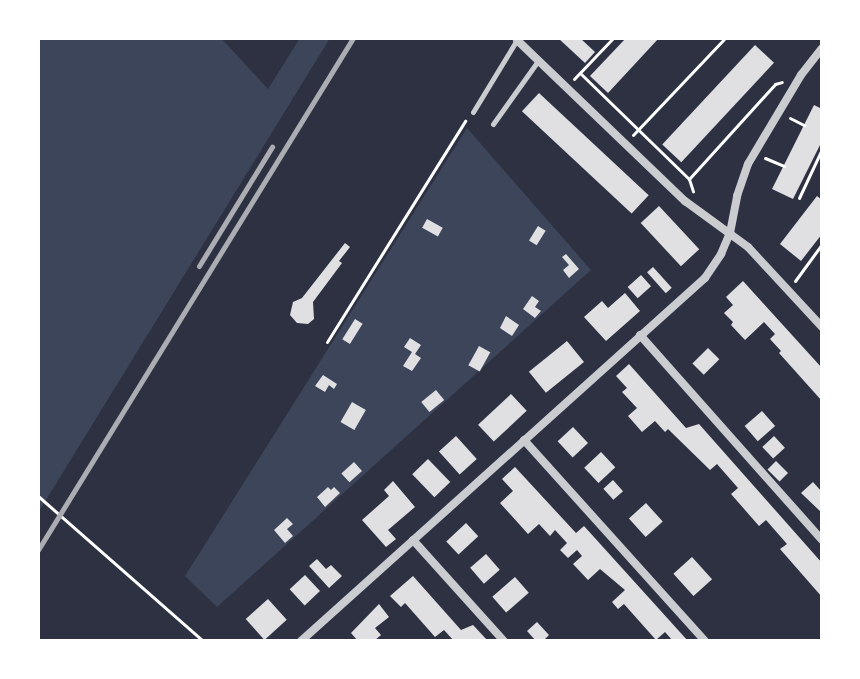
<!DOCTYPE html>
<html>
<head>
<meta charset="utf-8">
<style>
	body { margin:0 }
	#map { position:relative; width:860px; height:679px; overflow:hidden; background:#2d3142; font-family:Commissioner,sans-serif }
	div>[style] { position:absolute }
	.green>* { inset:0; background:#3c4559 }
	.building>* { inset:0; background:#e0e0e3; transform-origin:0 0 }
	.path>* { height:3px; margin:-1.5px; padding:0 1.5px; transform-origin:1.5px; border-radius:1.5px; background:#fff }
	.service>* { height:5px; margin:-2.5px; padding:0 2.5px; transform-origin:2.5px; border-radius:2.5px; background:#caccd0 }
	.minor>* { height:8px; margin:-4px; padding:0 4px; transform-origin:4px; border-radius:4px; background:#caccd0 }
	.rail>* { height:5px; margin:-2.5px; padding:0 2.5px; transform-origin:2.5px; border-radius:2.5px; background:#abadb3 }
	span { translate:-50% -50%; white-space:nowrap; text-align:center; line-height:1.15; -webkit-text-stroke:8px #fff; paint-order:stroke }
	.frame { position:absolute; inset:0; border:40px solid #fff; pointer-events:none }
</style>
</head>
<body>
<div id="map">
	<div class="green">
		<i style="clip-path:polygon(38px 38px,221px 38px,268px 89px,300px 38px,330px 38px,38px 513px)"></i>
		<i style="clip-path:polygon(467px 128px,591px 270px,217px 607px,185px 576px)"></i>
	</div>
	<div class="building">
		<i style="clip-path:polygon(558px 38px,580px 38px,595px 52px,585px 63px)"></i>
		<i style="clip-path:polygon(626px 38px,659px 38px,608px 93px,590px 76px)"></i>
		<i style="left:755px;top:45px;width:26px;height:136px;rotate:43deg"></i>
		<i style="left:539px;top:93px;width:150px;height:25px;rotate:43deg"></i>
		<i style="clip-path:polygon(814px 105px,822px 109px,822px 141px,793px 199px,772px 189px)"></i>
		<i style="clip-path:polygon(817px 196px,822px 200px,822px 234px,801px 261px,780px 244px)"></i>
		<i style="left:659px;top:206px;width:59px;height:25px;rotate:47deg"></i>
		<i style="left:427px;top:219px;width:18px;height:10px;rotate:29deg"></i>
		<i style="left:538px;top:226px;width:9px;height:17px;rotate:32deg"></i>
		<i style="clip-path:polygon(345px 243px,350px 247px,339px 261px,342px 263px,313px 302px,314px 319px,308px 324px,297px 323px,290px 315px,293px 302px,302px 298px)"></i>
		<i style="clip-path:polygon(566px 254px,579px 269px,569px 278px,563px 270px,569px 265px,562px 257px)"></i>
		<i style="left:653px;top:267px;width:28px;height:8px;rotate:48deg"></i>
		<i style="left:641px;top:275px;width:15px;height:18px;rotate:48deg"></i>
		<i style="clip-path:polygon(743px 281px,822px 368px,822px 401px,779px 353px,781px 351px,770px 339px,775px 334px,764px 322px,745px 340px,731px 325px,733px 322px,724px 313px,733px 305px,726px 297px)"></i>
		<i style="clip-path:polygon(625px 293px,640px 311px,606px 341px,584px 317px,602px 301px,608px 308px)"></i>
		<i style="clip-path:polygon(532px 296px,539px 301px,535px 307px,541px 311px,535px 318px,523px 309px)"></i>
		<i style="clip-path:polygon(506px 316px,519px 325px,512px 336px,500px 328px)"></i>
		<i style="left:355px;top:319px;width:9px;height:24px;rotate:32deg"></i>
		<i style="clip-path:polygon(410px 338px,421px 345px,415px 354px,421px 358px,412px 371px,403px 366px,412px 352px,404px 347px)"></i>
		<i style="left:567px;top:341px;width:27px;height:49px;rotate:51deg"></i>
		<i style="left:479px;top:346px;width:13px;height:22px;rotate:29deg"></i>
		<i style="left:708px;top:348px;width:16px;height:22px;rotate:45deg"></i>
		<i style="clip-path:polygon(629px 364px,686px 428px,699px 424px,822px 563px,822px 597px,780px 549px,787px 544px,766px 520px,759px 526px,731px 494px,738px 488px,717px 464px,710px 470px,668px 429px,665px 432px,655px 421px,642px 432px,628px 416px,637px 408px,622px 392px,627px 388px,616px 376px)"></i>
		<i style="clip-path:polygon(323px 375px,337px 384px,334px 389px,329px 385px,325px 392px,315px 386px)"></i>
		<i style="left:436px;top:390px;width:13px;height:19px;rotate:51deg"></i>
		<i style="left:511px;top:394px;width:23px;height:45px;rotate:47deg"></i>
		<i style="left:352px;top:402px;width:16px;height:23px;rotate:30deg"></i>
		<i style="left:762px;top:411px;width:20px;height:23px;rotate:49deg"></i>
		<i style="left:573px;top:427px;width:22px;height:21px;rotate:47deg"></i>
		<i style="left:456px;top:436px;width:31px;height:23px;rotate:48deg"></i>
		<i style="left:774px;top:436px;width:16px;height:16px;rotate:47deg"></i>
		<i style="left:601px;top:452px;width:21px;height:23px;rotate:47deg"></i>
		<i style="left:428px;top:459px;width:32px;height:22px;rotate:46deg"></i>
		<i style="left:776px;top:461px;width:17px;height:12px;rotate:45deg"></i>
		<i style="left:354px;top:462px;width:12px;height:17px;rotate:48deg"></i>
		<i style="clip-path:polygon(515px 467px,576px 533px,584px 526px,688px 641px,673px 641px,665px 632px,656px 640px,624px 604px,618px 609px,612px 602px,625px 590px,600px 569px,588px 580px,573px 564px,582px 556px,577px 550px,568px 558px,560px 550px,567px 543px,555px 530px,550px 536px,539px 524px,528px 534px,500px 503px,513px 491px,502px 479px)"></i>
		<i style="left:613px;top:480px;width:15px;height:13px;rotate:48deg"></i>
		<i style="clip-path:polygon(393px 481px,415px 507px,388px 530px,396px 539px,386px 547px,362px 520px,389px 496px,384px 490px)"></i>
		<i style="clip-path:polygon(813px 482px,822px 492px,822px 513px,801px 493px)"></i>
		<i style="clip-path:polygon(328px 487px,331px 490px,334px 487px,340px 493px,325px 507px,317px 497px)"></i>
		<i style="left:646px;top:503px;width:25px;height:23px;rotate:48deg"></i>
		<i style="clip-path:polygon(287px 518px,293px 524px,287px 529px,293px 536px,285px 543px,274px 530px)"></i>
		<i style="left:466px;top:523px;width:18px;height:27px;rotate:47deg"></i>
		<i style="left:486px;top:554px;width:21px;height:21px;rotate:49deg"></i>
		<i style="left:692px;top:557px;width:30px;height:25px;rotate:48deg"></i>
		<i style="clip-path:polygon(317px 559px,326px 569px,331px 565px,342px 576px,329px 588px,309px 566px)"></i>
		<i style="left:305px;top:575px;width:22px;height:21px;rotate:47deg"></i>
		<i style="clip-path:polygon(413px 576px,461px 630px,473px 625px,488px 641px,454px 641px,444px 630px,435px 637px,405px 603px,401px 607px,390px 596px)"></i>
		<i style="left:515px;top:577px;width:21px;height:30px;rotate:49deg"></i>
		<i style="left:268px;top:599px;width:28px;height:30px;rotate:48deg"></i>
		<i style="clip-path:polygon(379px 604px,389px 617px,375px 628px,381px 635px,374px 641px,358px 641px,351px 633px)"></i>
		<i style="clip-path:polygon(537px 622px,549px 635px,543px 641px,536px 641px,527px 631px)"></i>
	</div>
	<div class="path">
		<i style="left:580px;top:73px;width:152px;rotate:44.2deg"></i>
		<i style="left:689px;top:179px;width:13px;rotate:72deg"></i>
		<i style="left:574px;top:79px;width:57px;rotate:-46.4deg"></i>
		<i style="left:790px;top:118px;width:16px;rotate:27deg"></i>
		<i style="left:633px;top:135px;width:132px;rotate:-46.5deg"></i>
		<i style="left:765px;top:158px;width:21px;rotate:23deg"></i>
		<i style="left:689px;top:179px;width:128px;rotate:-47.8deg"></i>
		<i style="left:775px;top:84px;width:7px;rotate:-16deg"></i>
		<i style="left:799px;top:198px;width:54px;rotate:-64.9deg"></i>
		<i style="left:795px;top:281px;width:46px;rotate:-53.9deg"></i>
		<i style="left:327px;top:342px;width:261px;rotate:-58deg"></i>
		<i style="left:38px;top:496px;width:220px;rotate:41.3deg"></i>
	</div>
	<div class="service">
		<i style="left:473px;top:112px;width:87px;rotate:-58.7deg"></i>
		<i style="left:493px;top:124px;width:77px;rotate:-54.5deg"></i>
	</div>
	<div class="minor">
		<i style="left:517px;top:40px;width:233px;rotate:43.8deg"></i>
		<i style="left:685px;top:201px;width:78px;rotate:36.1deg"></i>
		<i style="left:748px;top:247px;width:109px;rotate:47.2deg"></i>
		<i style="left:640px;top:335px;width:274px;rotate:48.4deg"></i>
		<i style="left:524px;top:440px;width:270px;rotate:48deg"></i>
		<i style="left:413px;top:540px;width:136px;rotate:48deg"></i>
		<i style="left:301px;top:641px;width:543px;rotate:-41.94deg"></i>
		<i style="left:705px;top:278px;width:29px;rotate:-56deg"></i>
		<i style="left:721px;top:254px;width:23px;rotate:-67deg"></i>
		<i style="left:730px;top:233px;width:38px;rotate:-79deg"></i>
		<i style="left:737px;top:196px;width:34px;rotate:-71deg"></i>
		<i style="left:748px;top:164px;width:104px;rotate:-59.2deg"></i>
		<i style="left:801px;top:75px;width:34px;rotate:-52deg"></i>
	</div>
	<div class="rail">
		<i style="left:199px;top:266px;width:140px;rotate:-58.5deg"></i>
		<i style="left:38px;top:550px;width:601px;rotate:-58.4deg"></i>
	</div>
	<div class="frame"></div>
</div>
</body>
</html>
